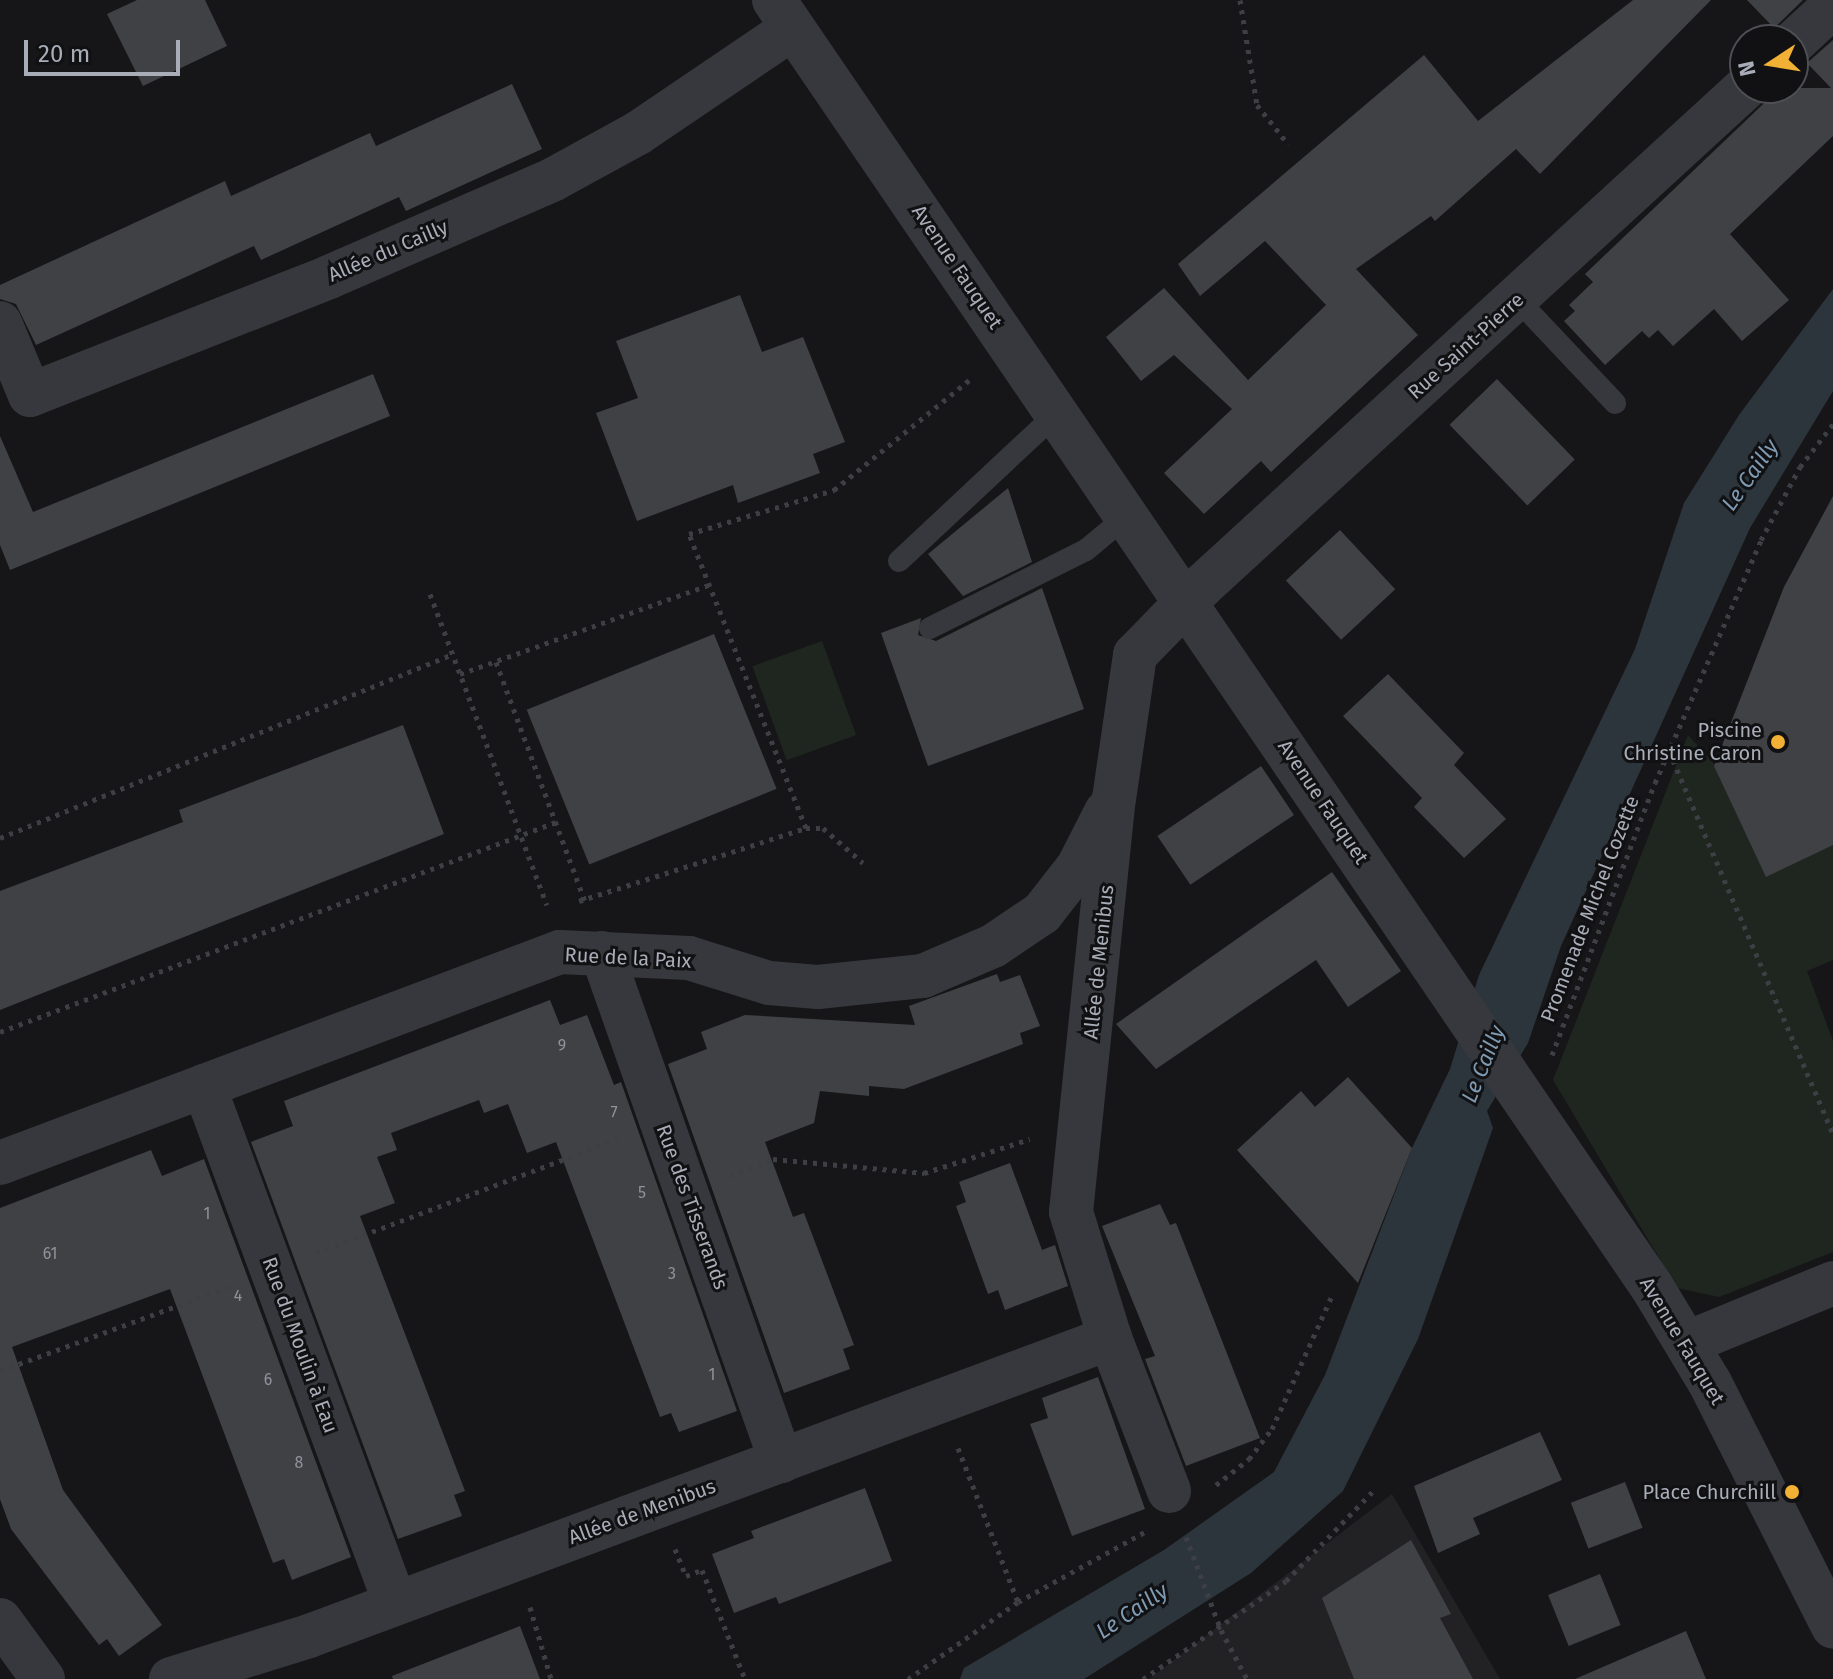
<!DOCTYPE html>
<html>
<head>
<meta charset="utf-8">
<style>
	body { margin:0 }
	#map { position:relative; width:1833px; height:1679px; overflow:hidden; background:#161618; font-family:"Fira Sans",sans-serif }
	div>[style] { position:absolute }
	.built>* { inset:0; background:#222225 }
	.green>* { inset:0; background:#1e261f; transform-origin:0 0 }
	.water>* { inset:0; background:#2c353c }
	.building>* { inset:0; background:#404145; transform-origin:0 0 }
	.path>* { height:5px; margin-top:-2.5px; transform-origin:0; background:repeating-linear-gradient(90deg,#3d3f44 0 4px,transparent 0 10px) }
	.service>* { height:22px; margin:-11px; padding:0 11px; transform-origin:11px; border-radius:11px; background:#37383d }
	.minor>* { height:44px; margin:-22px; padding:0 22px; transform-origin:22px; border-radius:22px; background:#37383d }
	.dots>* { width:22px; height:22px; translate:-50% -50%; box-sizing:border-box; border:4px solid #111113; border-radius:50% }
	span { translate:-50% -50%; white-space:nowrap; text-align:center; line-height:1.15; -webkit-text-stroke:6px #111113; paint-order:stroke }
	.number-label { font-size:16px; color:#8e929b }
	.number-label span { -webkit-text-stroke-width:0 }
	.street-label { font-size:20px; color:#a8adb8 }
	.poi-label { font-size:20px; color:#a8adb8 }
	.right { translate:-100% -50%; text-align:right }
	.water-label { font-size:22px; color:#7f9bb3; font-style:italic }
	.north { position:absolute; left:1729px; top:24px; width:80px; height:80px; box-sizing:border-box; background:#111113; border:2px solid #4d4f55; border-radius:50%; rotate:258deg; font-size:22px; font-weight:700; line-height:32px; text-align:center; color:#a8adb8 }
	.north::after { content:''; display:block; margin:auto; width:28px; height:36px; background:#f2b134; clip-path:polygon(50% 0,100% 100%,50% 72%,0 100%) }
	.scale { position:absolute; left:24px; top:40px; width:156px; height:36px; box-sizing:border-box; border:4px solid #a8adb8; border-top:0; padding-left:10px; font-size:24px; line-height:28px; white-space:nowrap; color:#a8adb8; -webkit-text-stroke:6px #111113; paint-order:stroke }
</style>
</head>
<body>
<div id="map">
	<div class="built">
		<i style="clip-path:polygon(1392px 1494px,1500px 1679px,1149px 1679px)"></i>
	</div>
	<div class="green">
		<i style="clip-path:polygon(1833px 500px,1833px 960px,1807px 971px,1833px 1041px,1833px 1252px,1719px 1297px,1677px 1288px,1553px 1080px,1688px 735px,1715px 765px,1784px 587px)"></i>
		<i style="left:822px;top:641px;width:100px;height:74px;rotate:70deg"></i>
	</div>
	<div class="water">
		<i style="clip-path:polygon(1833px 289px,1833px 391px,1750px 528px,1561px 946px,1528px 1043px,1487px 1111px,1493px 1128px,1418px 1339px,1343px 1491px,1251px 1573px,1084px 1679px,960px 1679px,964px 1668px,1164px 1550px,1274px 1472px,1325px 1375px,1412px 1148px,1450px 1069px,1479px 975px,1635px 649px,1684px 503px,1739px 415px)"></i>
	</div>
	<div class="building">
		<i style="clip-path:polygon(137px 0,205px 0,227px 46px,143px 86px,107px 14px)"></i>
		<i style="clip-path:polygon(1633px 0,1711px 0,1540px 174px,1516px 149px,1435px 221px,1431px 216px,1356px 269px,1418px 335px,1271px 472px,1261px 461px,1204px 514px,1164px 473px,1232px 409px,1174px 355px,1141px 381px,1106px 337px,1164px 288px,1248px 380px,1326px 305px,1265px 241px,1200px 296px,1178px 264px,1424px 55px,1478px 121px)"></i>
		<i style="clip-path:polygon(1747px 0,1803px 0,1774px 28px)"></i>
		<i style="clip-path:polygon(1833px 40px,1833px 136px,1730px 234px,1789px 300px,1742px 341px,1714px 309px,1673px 346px,1658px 330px,1649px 338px,1642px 331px,1605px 365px,1564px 321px,1575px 311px,1569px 305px,1593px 282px,1585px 274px,1780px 88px,1831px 88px,1807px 63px)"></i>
		<i style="clip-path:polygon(512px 84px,542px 149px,406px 211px,399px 197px,261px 260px,254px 246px,36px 345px,16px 304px,0 299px,0 285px,225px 181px,231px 196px,370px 133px,376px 146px)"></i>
		<i style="clip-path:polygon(740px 295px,762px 352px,803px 337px,845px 442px,813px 454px,820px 473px,738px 503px,733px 485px,637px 521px,596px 413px,638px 398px,616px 341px)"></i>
		<i style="clip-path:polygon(373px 374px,390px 416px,10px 570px,0 545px,0 436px,33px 512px)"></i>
		<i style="left:1497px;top:379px;width:112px;height:66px;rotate:46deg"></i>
		<i style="clip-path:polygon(1008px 488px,1032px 562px,963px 596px,928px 554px)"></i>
		<i style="clip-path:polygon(1833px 496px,1833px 845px,1766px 877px,1714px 766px,1784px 587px)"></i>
		<i style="left:1340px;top:530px;width:81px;height:74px;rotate:47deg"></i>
		<i style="clip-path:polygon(1042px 588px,1084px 709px,928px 766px,881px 633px,921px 618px,918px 635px,936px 641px)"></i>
		<i style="left:714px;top:634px;width:167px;height:202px;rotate:68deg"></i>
		<i style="clip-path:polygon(1388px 674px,1464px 753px,1454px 765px,1506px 819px,1464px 858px,1414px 807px,1422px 798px,1343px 716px)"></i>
		<i style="clip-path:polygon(403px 725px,444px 834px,0 1010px,0 891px,183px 822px,179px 810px)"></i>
		<i style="left:1261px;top:766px;width:59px;height:125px;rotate:56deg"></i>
		<i style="clip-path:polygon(1332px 872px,1401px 971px,1348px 1007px,1316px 960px,1156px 1069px,1116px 1024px)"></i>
		<i style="clip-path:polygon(997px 974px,1000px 982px,1020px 975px,1040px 1026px,1020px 1033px,1023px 1044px,904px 1089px,869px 1086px,869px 1096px,820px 1091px,814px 1123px,765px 1142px,793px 1217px,804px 1213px,854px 1345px,843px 1349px,850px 1369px,784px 1393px,668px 1064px,707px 1049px,701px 1032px,745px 1015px,915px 1025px,909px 1006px)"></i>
		<i style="clip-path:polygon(550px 1000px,560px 1025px,587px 1015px,614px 1085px,621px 1082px,737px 1411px,679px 1432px,671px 1413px,660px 1417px,556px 1142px,527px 1153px,508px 1104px,484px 1113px,479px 1100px,391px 1133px,397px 1150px,377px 1157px,395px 1203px,360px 1216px,465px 1491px,454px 1495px,462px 1516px,398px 1539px,251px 1142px,293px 1126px,284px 1101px)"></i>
		<i style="clip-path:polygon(1348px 1077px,1412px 1148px,1358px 1283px,1237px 1150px,1301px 1091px,1315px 1107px)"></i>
		<i style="clip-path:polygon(151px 1150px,162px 1176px,204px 1159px,351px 1557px,292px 1580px,284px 1559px,273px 1563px,170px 1289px,12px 1347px,63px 1490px,162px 1625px,119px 1656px,107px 1639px,99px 1645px,11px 1529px,0 1499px,0 1208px)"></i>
		<i style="clip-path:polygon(1010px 1163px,1042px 1250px,1055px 1245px,1068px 1286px,1005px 1310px,998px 1290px,988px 1294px,956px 1206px,966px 1202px,959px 1182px)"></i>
		<i style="clip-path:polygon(1160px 1204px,1170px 1225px,1176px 1223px,1260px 1438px,1186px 1466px,1145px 1359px,1155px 1356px,1102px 1226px)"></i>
		<i style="clip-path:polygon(1098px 1377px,1145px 1509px,1072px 1536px,1030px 1424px,1048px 1418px,1042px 1398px)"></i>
		<i style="clip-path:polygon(1540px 1432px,1562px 1480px,1473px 1518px,1480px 1534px,1438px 1553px,1414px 1486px)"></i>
		<i style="left:1625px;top:1482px;width:49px;height:58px;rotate:69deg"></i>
		<i style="clip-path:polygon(865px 1488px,892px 1561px,779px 1604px,776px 1597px,734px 1613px,712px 1554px,754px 1538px,751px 1531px)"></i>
		<i style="clip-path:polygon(1411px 1540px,1451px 1614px,1440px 1618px,1473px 1679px,1354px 1679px,1322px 1598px)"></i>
		<i style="left:1600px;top:1574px;width:55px;height:56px;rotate:68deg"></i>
		<i style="clip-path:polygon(520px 1626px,540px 1679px,393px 1679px,392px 1676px)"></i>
		<i style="clip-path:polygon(1686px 1631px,1706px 1679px,1575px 1679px)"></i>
	</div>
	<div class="path">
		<i style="left:1240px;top:0;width:106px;rotate:80.8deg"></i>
		<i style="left:1257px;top:105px;width:50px;rotate:51.5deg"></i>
		<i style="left:430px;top:594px;width:332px;rotate:69.4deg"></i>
		<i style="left:496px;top:662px;width:255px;rotate:69.6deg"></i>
		<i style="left:460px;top:674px;width:264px;rotate:-19.7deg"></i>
		<i style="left:1669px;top:751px;width:417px;rotate:66.8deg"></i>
		<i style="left:806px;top:828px;width:17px"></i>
		<i style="left:823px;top:828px;width:53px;rotate:41.2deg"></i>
		<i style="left:0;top:838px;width:489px;rotate:-22.1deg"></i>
		<i style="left:579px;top:901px;width:238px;rotate:-17.8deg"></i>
		<i style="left:806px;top:828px;width:316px;rotate:-111.7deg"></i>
		<i style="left:689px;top:534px;width:152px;rotate:-16.9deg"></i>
		<i style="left:834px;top:490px;width:178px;rotate:-39.1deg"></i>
		<i style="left:0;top:1032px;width:594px;rotate:-20.69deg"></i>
		<i style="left:1552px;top:1055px;width:291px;rotate:-69.3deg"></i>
		<i style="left:1655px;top:783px;width:265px;rotate:-66.4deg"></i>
		<i style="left:1761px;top:540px;width:83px;rotate:-61.9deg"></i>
		<i style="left:1800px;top:467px;width:54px;rotate:-52.5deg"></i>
		<i style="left:730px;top:1176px;width:46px;rotate:-21.6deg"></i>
		<i style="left:773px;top:1159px;width:152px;rotate:5.3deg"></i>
		<i style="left:924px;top:1173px;width:111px;rotate:-17.8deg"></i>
		<i style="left:316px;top:1253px;width:322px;rotate:-20.7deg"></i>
		<i style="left:0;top:1371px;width:243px;rotate:-20.2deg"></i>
		<i style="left:958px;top:1448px;width:165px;rotate:68.7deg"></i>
		<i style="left:1216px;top:1485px;width:42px;rotate:-38.2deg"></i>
		<i style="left:1249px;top:1459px;width:38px;rotate:-53deg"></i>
		<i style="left:1272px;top:1429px;width:144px;rotate:-65.8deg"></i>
		<i style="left:1186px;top:1537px;width:99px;rotate:69.4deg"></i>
		<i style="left:1221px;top:1630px;width:55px;rotate:62deg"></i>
		<i style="left:675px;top:1549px;width:29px;rotate:68deg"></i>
		<i style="left:686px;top:1576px;width:17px;rotate:-21deg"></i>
		<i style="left:702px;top:1570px;width:117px;rotate:68.5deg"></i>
		<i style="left:530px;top:1607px;width:75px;rotate:73.7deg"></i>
		<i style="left:908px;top:1679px;width:134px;rotate:-35deg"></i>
		<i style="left:1018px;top:1602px;width:145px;rotate:-28.9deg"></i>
		<i style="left:1143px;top:1679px;width:173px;rotate:-34.4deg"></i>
		<i style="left:1286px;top:1581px;width:129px;rotate:-45.9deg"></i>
	</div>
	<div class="service">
		<i style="left:1517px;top:299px;width:143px;rotate:46.7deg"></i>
		<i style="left:899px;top:561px;width:216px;rotate:-43.1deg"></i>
		<i style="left:930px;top:628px;width:174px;rotate:-26.6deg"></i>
		<i style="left:1086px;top:550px;width:53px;rotate:-39.7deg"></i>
	</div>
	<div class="minor">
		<i style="left:774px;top:0;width:1558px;rotate:55.7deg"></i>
		<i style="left:1652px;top:1287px;width:112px;rotate:58.9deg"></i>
		<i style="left:1710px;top:1383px;width:273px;rotate:63.2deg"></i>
		<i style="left:1793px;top:43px;width:54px;rotate:-42.8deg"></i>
		<i style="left:0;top:323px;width:78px;rotate:67.4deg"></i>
		<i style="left:30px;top:395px;width:321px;rotate:-21.5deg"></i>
		<i style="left:329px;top:277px;width:245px;rotate:-23.5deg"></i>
		<i style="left:554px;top:179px;width:96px;rotate:-28.7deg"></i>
		<i style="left:638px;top:133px;width:187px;rotate:-34.1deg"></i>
		<i style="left:602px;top:953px;width:539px;rotate:70.59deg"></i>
		<i style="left:204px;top:1086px;width:551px;rotate:69.72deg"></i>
		<i style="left:0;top:1163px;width:598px;rotate:-20.65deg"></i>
		<i style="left:560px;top:952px;width:129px;rotate:2.7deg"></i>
		<i style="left:689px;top:958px;width:84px;rotate:17.4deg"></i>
		<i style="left:769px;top:983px;width:49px;rotate:4.7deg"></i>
		<i style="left:818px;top:987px;width:106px;rotate:-6deg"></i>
		<i style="left:923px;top:976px;width:76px;rotate:-23.2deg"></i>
		<i style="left:993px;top:946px;width:59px;rotate:-34deg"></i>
		<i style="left:1042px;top:913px;width:58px;rotate:-52deg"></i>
		<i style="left:1078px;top:867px;width:62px;rotate:-63deg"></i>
		<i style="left:1110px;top:1338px;width:164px;rotate:68.9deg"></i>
		<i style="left:1687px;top:1343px;width:158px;rotate:-22.3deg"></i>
		<i style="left:0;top:1620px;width:73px;rotate:53.9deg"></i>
		<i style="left:171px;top:1679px;width:145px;rotate:-17.3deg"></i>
		<i style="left:309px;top:1636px;width:855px;rotate:-20.41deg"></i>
		<i style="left:1110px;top:1338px;width:132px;rotate:-107.2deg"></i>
		<i style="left:1071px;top:1212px;width:415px;rotate:-84.1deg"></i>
		<i style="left:1114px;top:799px;width:146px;rotate:-81.7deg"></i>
		<i style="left:1135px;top:655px;width:96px;rotate:-45.8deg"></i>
		<i style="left:1202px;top:586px;width:737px;rotate:-42.52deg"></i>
	</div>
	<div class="dots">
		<i style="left:1778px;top:742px;background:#f2b134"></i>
		<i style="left:1792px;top:1492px;background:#f2b134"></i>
	</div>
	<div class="number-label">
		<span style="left:562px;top:1046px">9</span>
		<span style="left:614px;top:1113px">7</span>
		<span style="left:642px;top:1193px">5</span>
		<span style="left:207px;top:1214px">1</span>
		<span style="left:50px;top:1254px">61</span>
		<span style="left:672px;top:1274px">3</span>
		<span style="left:238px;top:1296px">4</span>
		<span style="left:712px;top:1375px">1</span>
		<span style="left:268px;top:1380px">6</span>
		<span style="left:299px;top:1463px">8</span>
	</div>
	<div class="street-label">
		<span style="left:388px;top:251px;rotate:-23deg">Allée du Cailly</span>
		<span style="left:957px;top:267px;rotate:56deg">Avenue Fauquet</span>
		<span style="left:1466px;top:346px;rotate:-42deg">Rue Saint-Pierre</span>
		<span style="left:1323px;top:802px;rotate:56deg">Avenue Fauquet</span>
		<span style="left:1590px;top:909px;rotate:-69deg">Promenade Michel Cozette</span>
		<span style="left:628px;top:958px;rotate:3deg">Rue de la Paix</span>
		<span style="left:1099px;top:962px;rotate:-84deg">Allée de Menibus</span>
		<span style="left:692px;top:1207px;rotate:70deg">Rue des Tisserands</span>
		<span style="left:1682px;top:1341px;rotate:59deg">Avenue Fauquet</span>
		<span style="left:300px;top:1345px;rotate:70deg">Rue du Moulin à Eau</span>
		<span style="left:642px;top:1512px;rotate:-20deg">Allée de Menibus</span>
	</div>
	<div class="poi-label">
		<span class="right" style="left:1762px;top:742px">Piscine<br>Christine Caron</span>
		<span class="right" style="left:1776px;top:1492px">Place Churchill</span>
	</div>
	<div class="water-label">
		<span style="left:1750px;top:475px;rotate:-55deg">Le Cailly</span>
		<span style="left:1483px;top:1064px;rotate:-68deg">Le Cailly</span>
		<span style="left:1132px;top:1611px;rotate:-34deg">Le Cailly</span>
	</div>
	<div class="north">N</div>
	<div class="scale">20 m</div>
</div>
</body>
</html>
